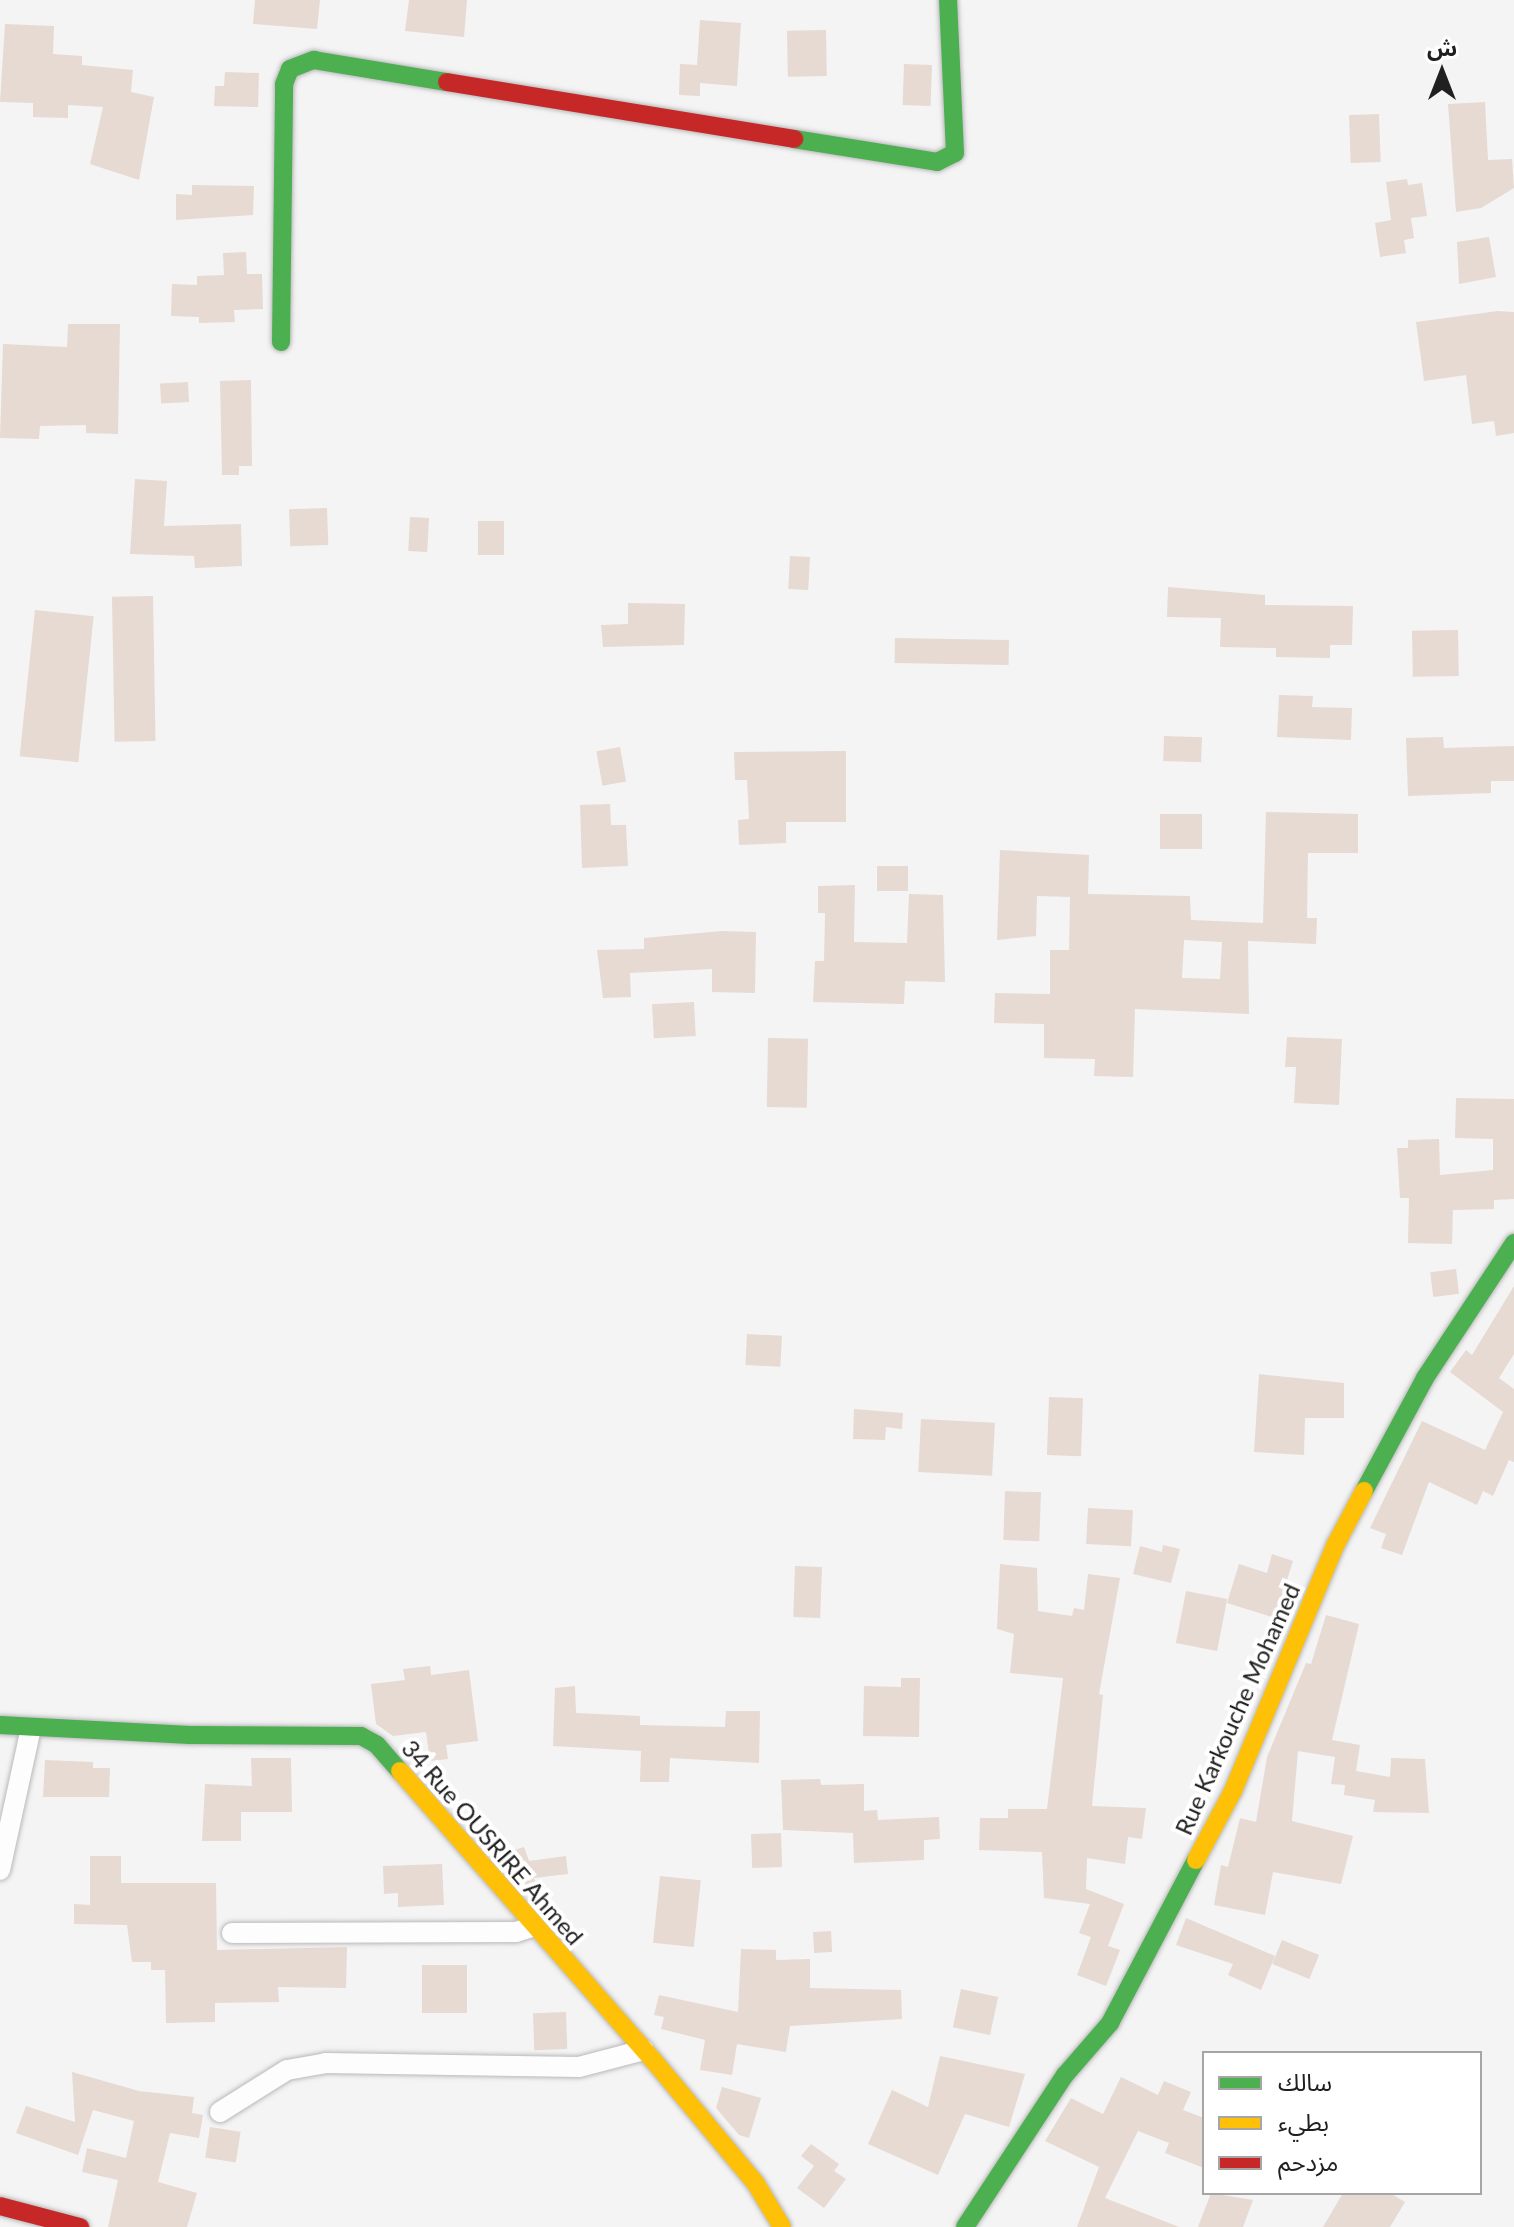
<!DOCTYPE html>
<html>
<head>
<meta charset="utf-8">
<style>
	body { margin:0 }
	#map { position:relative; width:1514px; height:2227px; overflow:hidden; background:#f4f4f5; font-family:Lato,"Noto Sans Arabic",sans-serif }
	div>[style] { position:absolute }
	.building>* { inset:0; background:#e6dad2; transform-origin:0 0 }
	.roads { filter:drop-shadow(0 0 2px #b9b9ba) drop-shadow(0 0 2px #b9b9ba) }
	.street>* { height:20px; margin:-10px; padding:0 10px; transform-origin:10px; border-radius:10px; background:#fdfdfe }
	.fast>* { height:18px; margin:-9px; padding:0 9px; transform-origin:9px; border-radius:9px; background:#4caf50 }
	.slow>* { height:18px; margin:-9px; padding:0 9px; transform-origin:9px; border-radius:9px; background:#ffc107 }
	.jam>* { height:18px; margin:-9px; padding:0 9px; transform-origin:9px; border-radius:9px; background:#c62828 }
	span { translate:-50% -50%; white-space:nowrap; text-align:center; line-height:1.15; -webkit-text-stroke:8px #fff; paint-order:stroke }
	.street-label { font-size:24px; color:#202021 }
	.legend { position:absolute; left:1202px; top:2051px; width:280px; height:144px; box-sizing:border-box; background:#fff; border:2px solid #a6a6a6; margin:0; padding:10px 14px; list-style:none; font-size:24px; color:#202021 }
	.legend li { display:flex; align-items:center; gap:16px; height:40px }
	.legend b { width:40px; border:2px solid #a6a6a6 }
	.north { position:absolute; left:1402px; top:32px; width:80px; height:80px; -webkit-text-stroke:6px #fff; paint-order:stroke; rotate:0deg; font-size:22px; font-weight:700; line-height:32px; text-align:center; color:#202021 }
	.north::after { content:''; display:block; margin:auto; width:28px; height:36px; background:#202021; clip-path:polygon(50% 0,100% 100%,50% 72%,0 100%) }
</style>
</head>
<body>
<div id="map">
	<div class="building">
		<i style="clip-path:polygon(255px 0,320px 0,317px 29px,253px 24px)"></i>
		<i style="clip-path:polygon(409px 0,467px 0,464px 37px,405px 31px)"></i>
		<i style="clip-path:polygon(700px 20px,741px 23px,737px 86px,700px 83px,700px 96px,679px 95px,680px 64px,697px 65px)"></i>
		<i style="clip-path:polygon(5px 24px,54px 26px,53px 54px,82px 56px,82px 65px,133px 70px,131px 92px,154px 97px,139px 180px,90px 164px,103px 107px,68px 105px,68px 118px,33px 117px,33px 103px,0 102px)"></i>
		<i style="left:826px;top:30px;width:46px;height:39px;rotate:89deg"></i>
		<i style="left:904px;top:64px;width:28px;height:41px;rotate:2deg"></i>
		<i style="clip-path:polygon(225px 72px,259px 73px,258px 107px,214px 106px,215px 86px,224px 86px)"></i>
		<i style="clip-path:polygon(1485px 102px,1488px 160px,1512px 159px,1514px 188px,1481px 208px,1456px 212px,1448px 104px)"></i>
		<i style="left:1379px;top:114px;width:48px;height:30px;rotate:88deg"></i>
		<i style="clip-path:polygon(1407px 179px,1408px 185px,1422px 183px,1427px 216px,1411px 218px,1414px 238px,1404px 240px,1406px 253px,1380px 257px,1375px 223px,1391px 220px,1386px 182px)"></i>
		<i style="clip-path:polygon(192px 185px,254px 186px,253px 215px,176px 220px,176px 194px,192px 195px)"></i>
		<i style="clip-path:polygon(1489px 237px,1496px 277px,1459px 284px,1457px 242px)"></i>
		<i style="clip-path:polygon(246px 252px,247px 274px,262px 274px,263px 309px,234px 310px,235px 322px,199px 323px,199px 317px,171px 316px,172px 284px,197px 285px,197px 276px,224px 275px,223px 253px)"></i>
		<i style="clip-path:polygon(1498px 311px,1514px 312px,1514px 433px,1496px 436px,1494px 421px,1472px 424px,1466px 375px,1424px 381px,1416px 322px)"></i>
		<i style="clip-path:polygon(68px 324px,120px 324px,118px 434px,86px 433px,86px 425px,40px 426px,39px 439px,0 438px,3px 344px,67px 347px)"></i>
		<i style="clip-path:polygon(251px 380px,252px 466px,239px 466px,239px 475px,222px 475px,220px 381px)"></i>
		<i style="left:188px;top:382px;width:20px;height:28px;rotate:87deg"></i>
		<i style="clip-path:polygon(135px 479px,167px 481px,164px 526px,241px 524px,242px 566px,195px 568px,194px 556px,130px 554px)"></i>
		<i style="left:327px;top:508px;width:37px;height:38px;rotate:88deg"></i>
		<i style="left:410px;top:517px;width:19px;height:34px;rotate:3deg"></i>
		<i style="left:478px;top:521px;width:26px;height:34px"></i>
		<i style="left:790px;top:556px;width:20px;height:33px;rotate:3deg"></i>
		<i style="clip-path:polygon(1168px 587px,1265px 595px,1265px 605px,1353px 606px,1352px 645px,1330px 645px,1330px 658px,1276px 657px,1276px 648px,1220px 647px,1221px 618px,1167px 617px)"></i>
		<i style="left:153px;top:596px;width:145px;height:41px;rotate:89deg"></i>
		<i style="clip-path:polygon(628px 603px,685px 604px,684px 645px,603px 647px,601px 625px,628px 624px)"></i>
		<i style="left:35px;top:610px;width:59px;height:147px;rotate:6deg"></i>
		<i style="left:1458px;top:630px;width:46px;height:46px;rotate:89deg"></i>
		<i style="left:895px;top:638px;width:114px;height:25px;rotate:1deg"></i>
		<i style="clip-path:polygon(1279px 695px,1313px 696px,1312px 707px,1352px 708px,1351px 740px,1277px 737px)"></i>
		<i style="left:1164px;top:736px;width:38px;height:25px;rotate:2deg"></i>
		<i style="clip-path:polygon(1443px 737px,1444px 748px,1514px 746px,1514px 781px,1491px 781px,1491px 793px,1408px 796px,1406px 738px)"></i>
		<i style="left:620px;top:747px;width:35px;height:24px;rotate:80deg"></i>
		<i style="clip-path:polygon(846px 751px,846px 822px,786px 822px,786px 843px,739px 845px,738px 820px,749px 819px,747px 780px,735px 780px,734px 752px)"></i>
		<i style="clip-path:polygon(610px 804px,611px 825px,626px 825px,628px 866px,582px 868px,580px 805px)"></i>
		<i style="clip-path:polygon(evenodd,1266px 812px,1358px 814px,1358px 853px,1308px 853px,1307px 918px,1317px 918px,1316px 944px,1248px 941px,1249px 1014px,1135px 1009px,1133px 1077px,1094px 1076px,1095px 1059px,1044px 1058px,1044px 1024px,994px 1023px,995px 993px,1050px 994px,1050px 950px,1069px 950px,1070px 897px,1037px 896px,1036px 936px,997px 940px,1000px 850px,1089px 855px,1088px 894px,1190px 896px,1191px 920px,1263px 923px,1266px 812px,1184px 940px,1222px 942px,1220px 979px,1182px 978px,1184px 940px)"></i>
		<i style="left:1160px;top:814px;width:42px;height:35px"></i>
		<i style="left:877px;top:866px;width:31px;height:25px"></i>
		<i style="clip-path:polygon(855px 885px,854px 942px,907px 943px,909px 894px,943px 895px,945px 982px,905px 981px,904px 1004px,813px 1002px,815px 961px,824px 961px,825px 913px,818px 913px,818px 886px)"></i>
		<i style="clip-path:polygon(722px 931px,756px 932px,755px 993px,712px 992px,712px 969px,630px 973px,631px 997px,603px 998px,597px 950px,644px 949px,644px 938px)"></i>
		<i style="left:694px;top:1002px;width:34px;height:42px;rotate:87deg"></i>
		<i style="clip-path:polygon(1287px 1037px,1342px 1039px,1339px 1105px,1294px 1103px,1296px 1067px,1285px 1067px)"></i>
		<i style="left:768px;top:1038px;width:40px;height:69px;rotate:1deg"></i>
		<i style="clip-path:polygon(1456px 1098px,1514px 1099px,1514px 1199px,1494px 1200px,1494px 1209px,1453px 1210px,1452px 1244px,1408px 1243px,1409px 1198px,1400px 1198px,1397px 1148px,1408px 1148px,1408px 1140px,1439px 1139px,1440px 1175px,1493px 1170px,1493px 1139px,1455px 1138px)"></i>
		<i style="left:1456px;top:1269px;width:25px;height:26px;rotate:83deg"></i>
		<i style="clip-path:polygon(1514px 1286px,1514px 1354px,1499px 1378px,1514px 1389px,1514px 1462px,1509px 1460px,1493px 1496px,1483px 1491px,1477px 1505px,1429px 1482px,1402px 1555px,1381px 1548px,1386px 1534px,1370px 1528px,1422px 1421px,1485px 1450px,1503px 1412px,1450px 1372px,1466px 1350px,1472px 1355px)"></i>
		<i style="left:747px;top:1334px;width:35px;height:31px;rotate:3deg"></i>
		<i style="clip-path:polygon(1259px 1374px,1344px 1383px,1344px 1418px,1305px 1418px,1304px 1455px,1254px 1452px)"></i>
		<i style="left:1049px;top:1397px;width:34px;height:58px;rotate:2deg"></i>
		<i style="clip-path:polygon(854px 1409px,903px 1413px,902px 1429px,886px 1427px,885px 1440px,853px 1439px)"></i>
		<i style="left:921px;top:1419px;width:74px;height:53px;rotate:3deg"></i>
		<i style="left:1005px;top:1491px;width:36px;height:49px;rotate:2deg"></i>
		<i style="left:1088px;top:1508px;width:45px;height:36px;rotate:3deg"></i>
		<i style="clip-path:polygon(1163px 1545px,1180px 1549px,1171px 1583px,1133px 1574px,1140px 1546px,1162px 1552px)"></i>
		<i style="clip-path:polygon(1272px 1554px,1293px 1561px,1275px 1618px,1227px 1603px,1239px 1564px,1267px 1573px)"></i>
		<i style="clip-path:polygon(1000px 1564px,1037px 1568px,1038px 1611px,1072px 1616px,1074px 1608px,1084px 1610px,1088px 1574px,1120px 1578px,1099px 1694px,1103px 1695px,1092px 1806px,1146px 1808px,1142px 1839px,1128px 1837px,1125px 1864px,1087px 1858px,1086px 1889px,1124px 1904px,1108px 1946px,1120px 1950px,1106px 1986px,1077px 1975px,1091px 1937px,1079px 1933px,1090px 1904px,1044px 1898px,1042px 1852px,979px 1850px,980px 1818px,1008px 1818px,1008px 1809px,1047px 1809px,1063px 1678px,1010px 1673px,1014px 1634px,997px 1629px)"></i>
		<i style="left:795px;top:1566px;width:27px;height:51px;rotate:2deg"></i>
		<i style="left:1186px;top:1591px;width:42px;height:53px;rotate:11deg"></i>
		<i style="clip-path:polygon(1326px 1615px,1359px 1624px,1332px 1740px,1360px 1745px,1356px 1771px,1390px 1777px,1391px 1758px,1425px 1759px,1429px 1813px,1373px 1812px,1375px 1800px,1344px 1795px,1345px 1785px,1331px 1784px,1335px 1757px,1298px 1751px,1292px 1821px,1353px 1836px,1341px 1884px,1273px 1872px,1265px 1915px,1214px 1905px,1221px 1865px,1228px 1867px,1240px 1818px,1256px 1822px,1267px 1757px,1306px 1663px,1311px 1664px)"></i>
		<i style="clip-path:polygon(430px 1666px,431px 1675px,469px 1670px,478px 1741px,446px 1745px,448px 1759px,430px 1761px,426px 1732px,393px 1736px,376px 1724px,371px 1684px,405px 1680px,403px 1669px)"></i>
		<i style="clip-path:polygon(901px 1678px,920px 1678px,919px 1737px,863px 1736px,864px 1686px,901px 1687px)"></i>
		<i style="clip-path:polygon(575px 1686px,576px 1713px,640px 1716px,640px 1725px,725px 1727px,726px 1711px,760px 1711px,759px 1763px,670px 1758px,669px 1782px,640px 1782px,641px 1751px,553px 1746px,555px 1688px)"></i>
		<i style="clip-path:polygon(251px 1758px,291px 1758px,292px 1812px,241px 1812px,241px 1841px,202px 1841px,205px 1784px,252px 1786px)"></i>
		<i style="clip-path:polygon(45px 1760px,93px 1762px,93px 1768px,110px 1768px,109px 1797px,43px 1797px)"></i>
		<i style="clip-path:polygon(820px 1779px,821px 1785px,864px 1784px,864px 1811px,877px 1810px,878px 1820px,939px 1817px,940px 1839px,924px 1840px,924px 1860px,854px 1863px,853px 1833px,783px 1830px,781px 1780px)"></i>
		<i style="left:781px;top:1833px;width:34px;height:30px;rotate:88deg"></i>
		<i style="clip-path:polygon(524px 1847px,529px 1861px,566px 1856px,568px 1874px,534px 1878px,536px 1884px,526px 1887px,497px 1855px)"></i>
		<i style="clip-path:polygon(90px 1856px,121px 1856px,121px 1883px,216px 1883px,217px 1950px,347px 1947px,346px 1988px,278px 1987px,279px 2002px,215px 2003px,215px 2022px,166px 2023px,165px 1970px,151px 1970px,151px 1962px,132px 1962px,127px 1925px,74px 1924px,74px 1904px,90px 1905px)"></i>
		<i style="clip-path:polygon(442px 1864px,444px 1905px,398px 1907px,398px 1893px,384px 1894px,383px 1866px)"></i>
		<i style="left:660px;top:1876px;width:41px;height:67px;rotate:6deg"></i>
		<i style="clip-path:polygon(1186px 1918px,1275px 1956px,1261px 1990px,1228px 1975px,1233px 1964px,1176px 1945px)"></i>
		<i style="left:831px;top:1931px;width:21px;height:18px;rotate:87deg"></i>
		<i style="left:1282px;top:1940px;width:40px;height:26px;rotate:22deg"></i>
		<i style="clip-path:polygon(741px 1949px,776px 1950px,776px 1960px,810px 1959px,810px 1988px,901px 1990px,902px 2019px,790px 2026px,786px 2052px,737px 2044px,732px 2075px,700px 2070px,705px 2040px,661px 2029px,664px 2017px,654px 2015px,659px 1995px,738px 2012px)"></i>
		<i style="left:467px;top:1965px;width:48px;height:45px;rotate:90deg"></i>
		<i style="left:961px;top:1989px;width:38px;height:39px;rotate:12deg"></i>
		<i style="left:566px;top:2012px;width:37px;height:33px;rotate:88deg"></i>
		<i style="clip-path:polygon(940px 2056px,1025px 2074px,1009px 2127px,965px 2114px,938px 2175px,868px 2144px,892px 2090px,928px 2107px)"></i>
		<i style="clip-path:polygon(72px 2072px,139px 2091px,194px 2097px,192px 2113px,203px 2115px,199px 2138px,170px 2133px,158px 2182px,197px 2193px,187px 2227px,108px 2227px,118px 2180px,82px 2172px,87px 2148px,126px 2158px,134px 2121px,93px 2110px,78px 2155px,16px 2133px,26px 2106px,75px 2122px)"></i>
		<i style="clip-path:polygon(1121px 2077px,1158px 2095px,1164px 2081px,1191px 2092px,1183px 2110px,1204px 2118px,1204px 2168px,1165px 2153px,1169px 2143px,1138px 2131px,1105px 2198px,1179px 2227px,1077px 2227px,1099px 2167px,1045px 2141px,1071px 2098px,1103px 2114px)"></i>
		<i style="clip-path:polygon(722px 2087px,761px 2098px,749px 2138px,739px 2135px,716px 2108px)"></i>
		<i style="left:210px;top:2127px;width:31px;height:31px;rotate:9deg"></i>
		<i style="clip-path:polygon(811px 2144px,839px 2164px,834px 2171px,846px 2179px,824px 2208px,797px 2188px,814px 2166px,801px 2156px)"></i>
		<i style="clip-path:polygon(1211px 2193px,1253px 2200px,1243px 2227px,1198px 2227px)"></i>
		<i style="clip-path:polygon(1343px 2193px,1390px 2193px,1405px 2202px,1390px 2227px,1323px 2227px)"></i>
	</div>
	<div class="roads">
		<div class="street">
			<i style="left:0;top:1870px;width:145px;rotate:-77.7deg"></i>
			<i style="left:232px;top:1933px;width:284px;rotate:-0.2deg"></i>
			<i style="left:516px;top:1932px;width:19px;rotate:-18deg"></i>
			<i style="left:220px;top:2112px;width:79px;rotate:-32.1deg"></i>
			<i style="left:287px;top:2070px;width:39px;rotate:-10deg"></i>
			<i style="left:325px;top:2063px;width:254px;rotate:0.9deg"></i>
			<i style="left:579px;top:2067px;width:67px;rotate:-14.7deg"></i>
		</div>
		<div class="fast">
			<i style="left:794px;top:139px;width:145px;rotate:9.1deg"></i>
			<i style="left:937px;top:162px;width:20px;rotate:-27deg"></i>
			<i style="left:955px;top:153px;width:153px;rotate:-92.6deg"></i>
			<i style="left:281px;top:342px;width:258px;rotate:-89.3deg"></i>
			<i style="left:284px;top:84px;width:16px;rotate:-68deg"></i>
			<i style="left:290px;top:69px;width:26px;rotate:-21deg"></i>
			<i style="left:314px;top:60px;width:135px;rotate:9.4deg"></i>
			<i style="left:1364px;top:1491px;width:128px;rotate:-61.6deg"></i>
			<i style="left:1425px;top:1378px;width:162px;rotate:-56.6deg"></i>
			<i style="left:0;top:1725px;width:190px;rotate:3deg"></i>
			<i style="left:190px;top:1735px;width:171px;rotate:0.3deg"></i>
			<i style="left:361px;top:1736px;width:18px;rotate:29deg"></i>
			<i style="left:377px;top:1745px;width:35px;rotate:49deg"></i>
			<i style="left:965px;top:2227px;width:182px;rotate:-56.7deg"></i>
			<i style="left:1065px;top:2075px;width:69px;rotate:-49.1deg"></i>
			<i style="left:1110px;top:2023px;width:184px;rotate:-62.2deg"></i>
		</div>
		<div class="slow">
			<i style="left:400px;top:1771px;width:386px;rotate:48.8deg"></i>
			<i style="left:654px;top:2061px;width:160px;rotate:50.3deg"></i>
			<i style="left:756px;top:2184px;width:50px;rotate:58.8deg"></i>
			<i style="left:1196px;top:1860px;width:78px;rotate:-61.8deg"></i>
			<i style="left:1233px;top:1791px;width:268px;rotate:-67.4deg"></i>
			<i style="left:1336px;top:1544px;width:60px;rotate:-62.2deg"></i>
		</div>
		<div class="jam">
			<i style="left:447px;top:82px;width:352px;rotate:9.3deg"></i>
			<i style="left:0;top:2206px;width:83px;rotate:14.7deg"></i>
		</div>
	</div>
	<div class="street-label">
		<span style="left:1237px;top:1709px;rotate:-66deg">Rue Karkouche Mohamed</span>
		<span style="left:493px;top:1842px;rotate:49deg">34 Rue OUSRIRE Ahmed</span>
	</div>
	<ul class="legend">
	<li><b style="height:10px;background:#4caf50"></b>سالك</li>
	<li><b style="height:10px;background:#ffc107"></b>بطيء</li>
	<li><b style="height:10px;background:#c62828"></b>مزدحم</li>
	</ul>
	<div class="north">ش</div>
</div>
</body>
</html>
